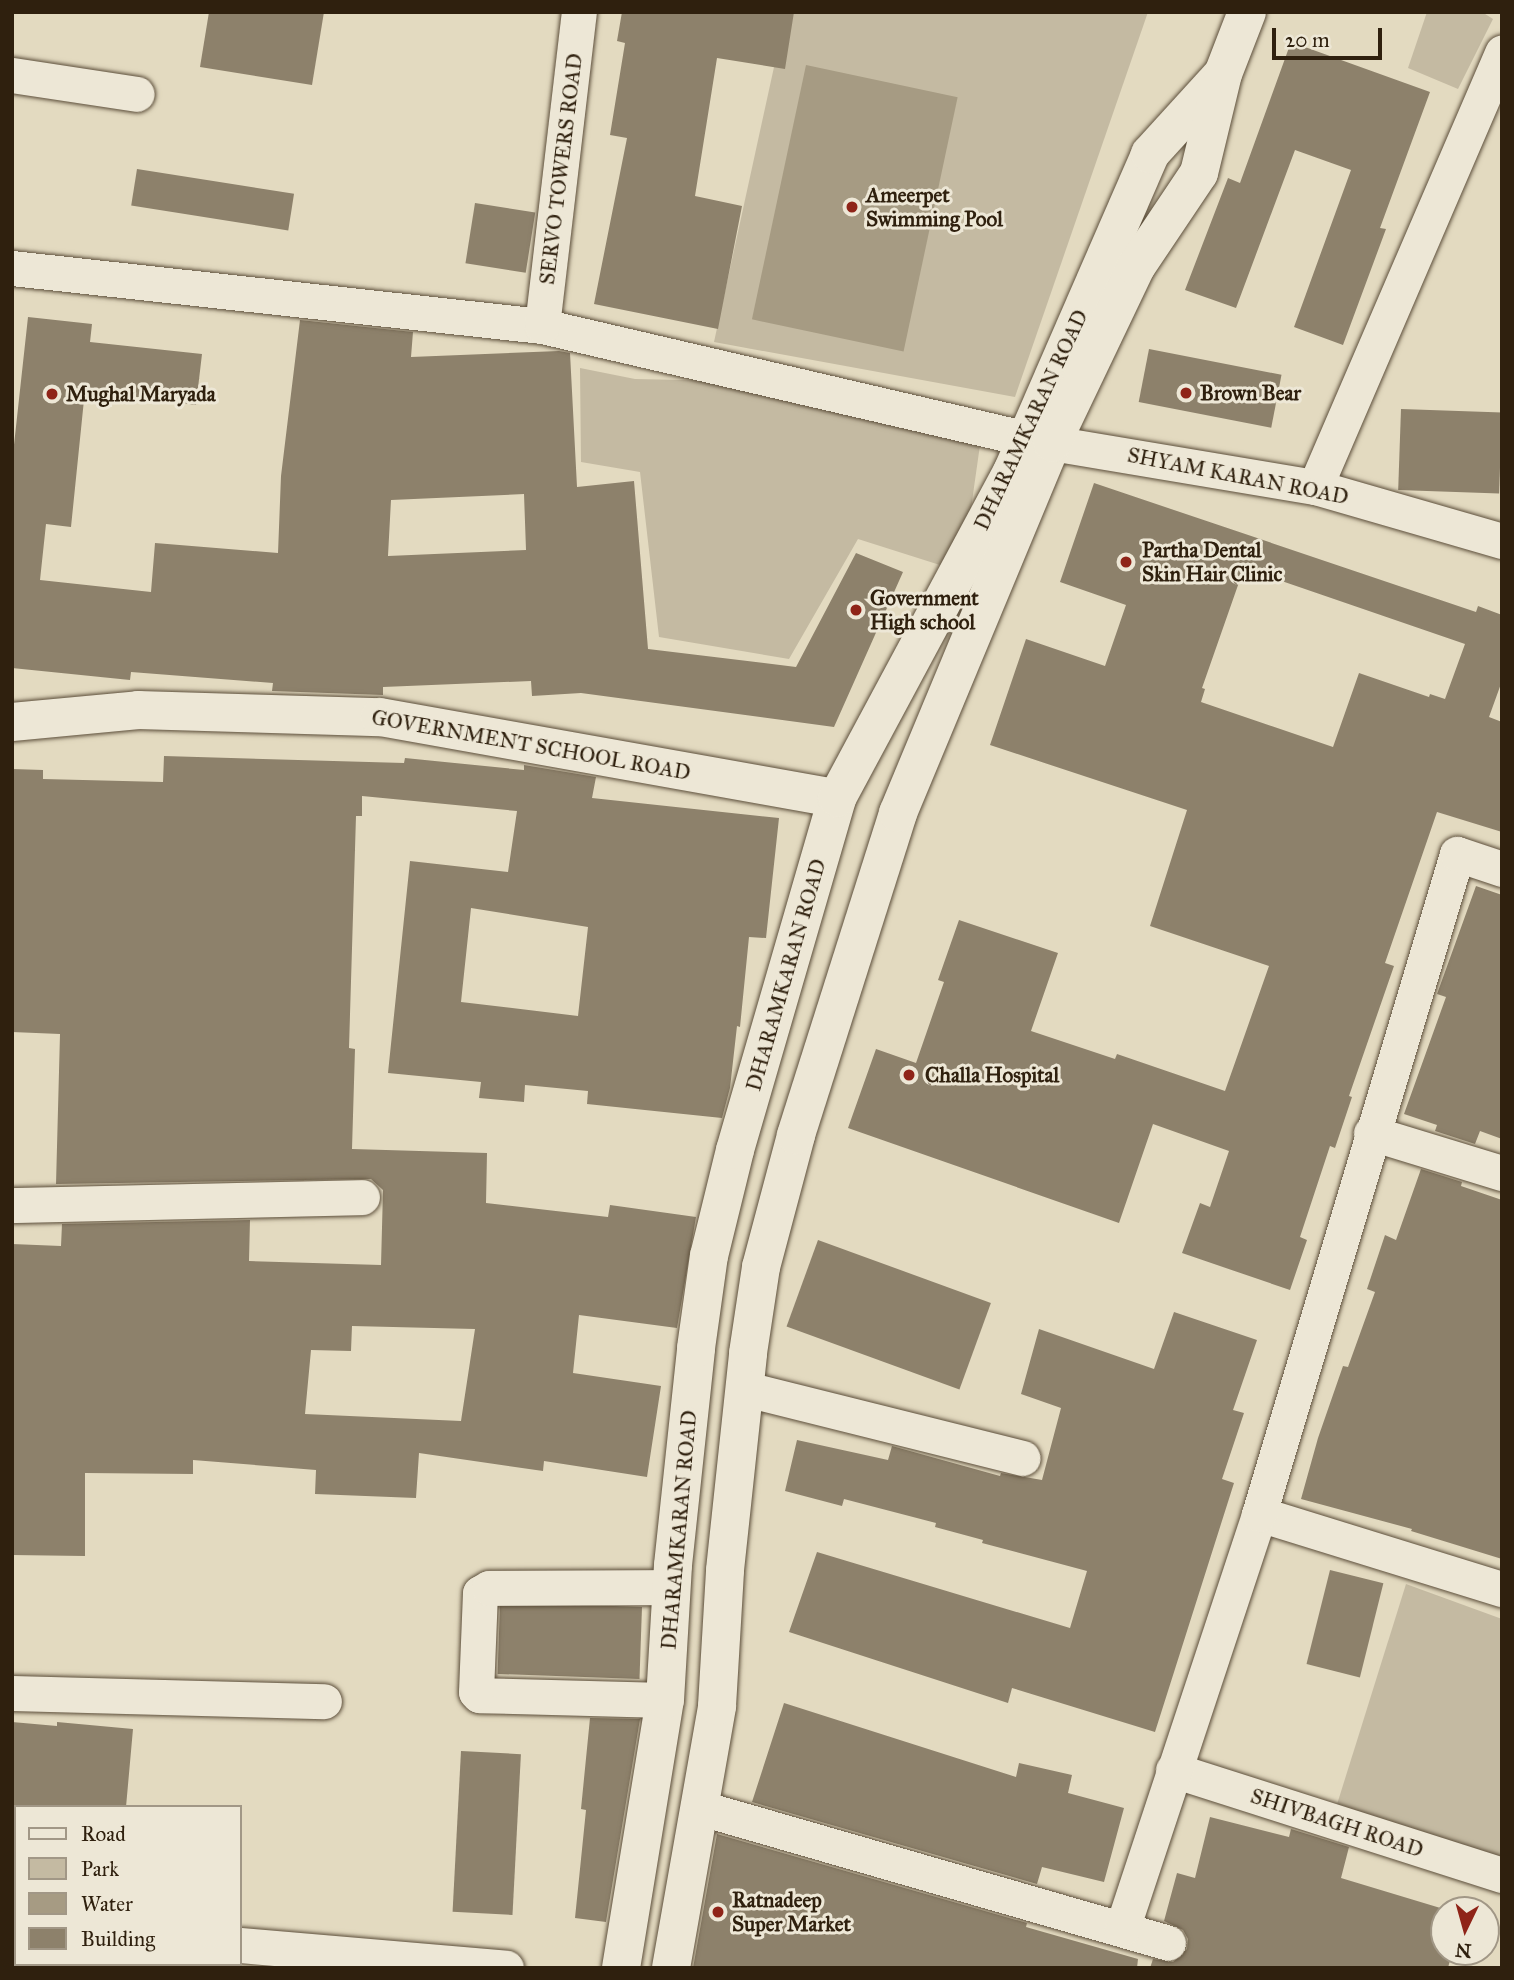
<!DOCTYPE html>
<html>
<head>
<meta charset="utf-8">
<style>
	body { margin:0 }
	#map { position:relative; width:1514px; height:1980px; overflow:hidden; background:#e3dac0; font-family:"IM FELL Great Primer",serif }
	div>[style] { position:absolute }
	.green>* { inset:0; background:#c4baa2 }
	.water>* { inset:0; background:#a69b83; transform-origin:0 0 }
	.building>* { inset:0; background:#8d816b; transform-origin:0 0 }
	.roads { filter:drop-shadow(0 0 2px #5c4e3a) drop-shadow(0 0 2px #5c4e3a) }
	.minor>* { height:35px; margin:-17.5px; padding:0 17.5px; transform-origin:17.5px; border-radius:17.5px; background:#ede7d6 }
	.tertiary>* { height:38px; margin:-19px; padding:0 19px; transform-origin:19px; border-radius:19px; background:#ede7d6 }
	.dots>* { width:19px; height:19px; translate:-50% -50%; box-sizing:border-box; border:4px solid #ede7d6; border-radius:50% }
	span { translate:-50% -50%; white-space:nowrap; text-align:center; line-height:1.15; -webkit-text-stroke:6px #ede7d6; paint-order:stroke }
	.street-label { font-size:21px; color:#2f200e }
	.poi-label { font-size:21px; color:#2f200e; font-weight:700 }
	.left { translate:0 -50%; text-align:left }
	.frame { position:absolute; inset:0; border:14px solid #2f200e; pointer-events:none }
	.legend { position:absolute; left:14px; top:1805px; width:228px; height:161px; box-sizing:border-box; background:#ede7d6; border:2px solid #a19786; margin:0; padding:9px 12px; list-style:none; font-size:21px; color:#2f200e }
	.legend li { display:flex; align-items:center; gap:14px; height:35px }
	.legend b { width:35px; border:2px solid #a19786 }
	.north { position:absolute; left:1430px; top:1896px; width:70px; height:70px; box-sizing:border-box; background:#ede7d6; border:2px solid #a19786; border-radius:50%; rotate:185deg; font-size:19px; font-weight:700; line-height:28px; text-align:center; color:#2f200e }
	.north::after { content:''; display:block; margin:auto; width:24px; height:32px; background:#8f2418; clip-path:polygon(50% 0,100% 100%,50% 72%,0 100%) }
	.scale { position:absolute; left:1272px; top:28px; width:110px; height:32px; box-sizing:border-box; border:4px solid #2f200e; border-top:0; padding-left:9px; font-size:21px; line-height:24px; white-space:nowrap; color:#2f200e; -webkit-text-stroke:5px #ede7d6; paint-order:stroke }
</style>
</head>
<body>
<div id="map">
	<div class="green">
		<i style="clip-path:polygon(786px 12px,1148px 12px,1015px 397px,714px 342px)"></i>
		<i style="clip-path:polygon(1427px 12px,1482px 12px,1493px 19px,1458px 89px,1408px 68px)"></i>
		<i style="clip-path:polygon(580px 368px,635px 379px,727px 381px,980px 445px,962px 572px,858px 539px,789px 659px,659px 637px,640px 472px,581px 462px)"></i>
		<i style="clip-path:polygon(1406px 1584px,1502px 1619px,1502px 1871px,1334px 1814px)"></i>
	</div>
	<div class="water">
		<i style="left:806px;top:65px;width:155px;height:260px;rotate:12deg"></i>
	</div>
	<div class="building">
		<i style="clip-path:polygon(209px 12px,324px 12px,312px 85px,200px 67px)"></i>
		<i style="clip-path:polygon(622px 12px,794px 12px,785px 69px,717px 58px,695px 196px,742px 206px,718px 329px,594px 304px,627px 138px,610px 135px,625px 43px,617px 41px)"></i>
		<i style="clip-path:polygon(1291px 42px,1430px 92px,1380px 228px,1386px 229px,1343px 345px,1294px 327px,1351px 170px,1295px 150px,1236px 308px,1185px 290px,1228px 178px,1240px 183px)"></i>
		<i style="left:137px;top:169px;width:159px;height:37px;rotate:9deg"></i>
		<i style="left:475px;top:203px;width:61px;height:61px;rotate:9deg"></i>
		<i style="clip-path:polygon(evenodd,28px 317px,92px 324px,90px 342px,202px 354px,196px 405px,85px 390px,71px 527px,46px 524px,40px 580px,151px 592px,155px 543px,278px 553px,281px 476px,300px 320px,413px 332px,411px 357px,559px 351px,570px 353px,577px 487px,634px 481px,648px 649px,796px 667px,856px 553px,903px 572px,834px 727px,581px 693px,532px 696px,531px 681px,383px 687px,383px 695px,272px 691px,273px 683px,131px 672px,130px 680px,12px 668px,12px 463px,28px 317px,524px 494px,526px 550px,388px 556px,391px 500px,524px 494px)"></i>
		<i style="left:1149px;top:349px;width:135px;height:54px;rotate:11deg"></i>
		<i style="left:1401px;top:409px;width:101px;height:81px;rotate:2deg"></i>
		<i style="clip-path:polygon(evenodd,1094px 483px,1476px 612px,1478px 606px,1502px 615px,1502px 681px,1489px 717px,1502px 722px,1502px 832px,1437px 812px,1385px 963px,1394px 966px,1349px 1096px,1352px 1097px,1335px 1148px,1330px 1146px,1300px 1237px,1307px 1240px,1290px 1290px,1182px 1253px,1200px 1203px,1210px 1207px,1229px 1151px,1153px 1124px,1119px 1223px,848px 1128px,876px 1049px,916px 1063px,944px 982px,938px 980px,959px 920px,1058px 953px,1031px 1031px,1115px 1059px,1117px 1054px,1225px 1091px,1269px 966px,1150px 926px,1187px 810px,990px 745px,1026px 639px,1105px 666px,1126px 605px,1060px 582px,1094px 483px,1244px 568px,1465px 644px,1445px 699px,1430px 694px,1429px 697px,1359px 673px,1333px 747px,1201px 702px,1205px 689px,1202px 688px,1244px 568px)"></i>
		<i style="clip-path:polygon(evenodd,164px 756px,404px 763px,405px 758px,524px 770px,524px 765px,596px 777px,592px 798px,779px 818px,766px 938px,749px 937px,740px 1027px,737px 1026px,730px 1088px,722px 1118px,587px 1104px,588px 1091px,525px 1085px,524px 1102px,479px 1098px,481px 1082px,388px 1073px,410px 861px,508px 872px,517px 811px,362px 796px,362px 816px,356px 816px,349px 1048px,355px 1049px,352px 1149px,487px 1153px,486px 1203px,608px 1217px,610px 1205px,696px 1217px,677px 1328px,579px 1315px,573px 1373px,661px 1386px,647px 1477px,544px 1461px,543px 1471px,419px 1453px,416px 1498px,315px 1494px,316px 1470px,193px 1460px,193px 1474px,85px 1473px,85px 1556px,12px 1555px,12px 1244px,61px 1246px,62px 1224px,250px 1220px,249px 1261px,381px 1265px,383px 1190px,371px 1179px,56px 1184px,60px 1034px,12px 1032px,12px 769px,43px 770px,43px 779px,163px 782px,164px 756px,471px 908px,588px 927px,578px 1016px,461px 1002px,471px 908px,164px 756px,352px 1326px,475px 1329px,461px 1421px,305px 1414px,311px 1350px,351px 1351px,352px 1326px)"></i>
		<i style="clip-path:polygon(1476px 886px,1502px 895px,1502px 1139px,1480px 1131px,1475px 1144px,1435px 1131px,1437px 1125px,1404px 1114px,1446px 997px,1437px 994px)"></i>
		<i style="clip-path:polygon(1421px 1169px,1462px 1182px,1461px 1186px,1502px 1200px,1502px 1559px,1411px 1531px,1412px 1529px,1301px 1499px,1318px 1438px,1343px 1366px,1348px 1367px,1375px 1292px,1367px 1289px,1385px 1235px,1396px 1240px)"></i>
		<i style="left:818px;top:1240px;width:184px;height:92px;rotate:20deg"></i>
		<i style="clip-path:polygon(1174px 1312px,1257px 1340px,1233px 1410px,1244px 1413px,1222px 1479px,1234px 1483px,1155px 1732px,1012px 1688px,1008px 1703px,789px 1632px,817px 1552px,1070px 1628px,1087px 1571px,982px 1543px,983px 1540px,935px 1527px,936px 1523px,844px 1499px,842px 1506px,785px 1491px,797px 1440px,888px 1460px,892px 1446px,1000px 1476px,1001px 1473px,1042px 1480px,1061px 1408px,1021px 1394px,1039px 1329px,1154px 1369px)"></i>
		<i style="left:1330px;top:1570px;width:55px;height:97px;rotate:14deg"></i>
		<i style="left:642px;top:1607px;width:72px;height:142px;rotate:92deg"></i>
		<i style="clip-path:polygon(784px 1703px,1016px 1777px,1019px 1763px,1072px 1775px,1068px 1793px,1124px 1808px,1104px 1882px,1042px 1867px,1037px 1884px,752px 1802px)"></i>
		<i style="clip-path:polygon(590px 1718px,640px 1719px,606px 1922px,575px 1918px,586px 1810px,581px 1809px)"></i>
		<i style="clip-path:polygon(12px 1722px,57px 1726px,57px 1722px,133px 1729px,126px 1807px,12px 1807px)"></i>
		<i style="left:461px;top:1751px;width:60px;height:161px;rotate:3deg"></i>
		<i style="clip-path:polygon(1210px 1817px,1289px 1837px,1291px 1829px,1349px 1847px,1341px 1878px,1447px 1910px,1444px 1910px,1444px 1952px,1452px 1952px,1448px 1968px,1150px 1968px,1153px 1959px,1173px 1962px,1187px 1949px,1188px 1939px,1183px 1930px,1164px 1921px,1177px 1873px,1195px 1878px)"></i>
		<i style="clip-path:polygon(717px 1834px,1027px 1923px,1026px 1927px,1138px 1959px,1137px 1968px,693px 1968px)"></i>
	</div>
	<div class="roads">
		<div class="minor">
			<i style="left:12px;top:75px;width:126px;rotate:8.6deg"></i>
			<i style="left:12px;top:268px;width:533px;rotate:6.25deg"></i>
			<i style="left:542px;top:326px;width:498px;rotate:13.1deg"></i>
			<i style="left:1027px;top:439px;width:292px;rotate:9.5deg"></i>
			<i style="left:1315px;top:487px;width:195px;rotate:16.1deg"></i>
			<i style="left:542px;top:326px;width:316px;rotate:-83.3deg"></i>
			<i style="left:1315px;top:487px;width:473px;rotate:-66.7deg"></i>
			<i style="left:1371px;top:1133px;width:137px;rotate:17deg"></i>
			<i style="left:12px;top:1205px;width:350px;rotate:-1.3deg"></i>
			<i style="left:746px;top:1389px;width:285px;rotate:14deg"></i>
			<i style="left:1259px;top:1514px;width:254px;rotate:17.2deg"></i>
			<i style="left:12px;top:1693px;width:312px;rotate:1.5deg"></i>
			<i style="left:665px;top:1700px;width:186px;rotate:-178.5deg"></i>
			<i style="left:479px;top:1695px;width:4px;rotate:-135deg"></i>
			<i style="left:476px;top:1692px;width:99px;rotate:-87.7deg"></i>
			<i style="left:480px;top:1593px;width:10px;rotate:-29deg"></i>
			<i style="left:489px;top:1588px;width:183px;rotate:-0.3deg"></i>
			<i style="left:1173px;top:1770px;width:345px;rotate:17.7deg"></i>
			<i style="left:701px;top:1808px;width:486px;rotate:16.1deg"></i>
			<i style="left:12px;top:1925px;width:4px"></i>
			<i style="left:1122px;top:1929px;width:437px;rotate:-71.7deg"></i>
			<i style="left:1259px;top:1514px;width:689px;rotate:-73.3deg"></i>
			<i style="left:1457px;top:854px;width:47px;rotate:18.4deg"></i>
			<i style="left:240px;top:1945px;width:267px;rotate:4.9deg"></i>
		</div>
		<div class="tertiary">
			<i style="left:12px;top:722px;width:127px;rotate:-5.4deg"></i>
			<i style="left:138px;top:710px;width:242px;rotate:1.7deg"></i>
			<i style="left:380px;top:717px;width:464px;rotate:10.1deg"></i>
			<i style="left:621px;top:1968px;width:272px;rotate:-80.7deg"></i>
			<i style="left:665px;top:1700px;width:135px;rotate:-86.6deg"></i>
			<i style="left:673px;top:1565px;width:218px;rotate:-83.9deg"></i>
			<i style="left:696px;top:1348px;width:93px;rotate:-82deg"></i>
			<i style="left:709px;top:1256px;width:109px;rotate:-76.2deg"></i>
			<i style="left:735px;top:1150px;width:366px;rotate:-73.8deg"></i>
			<i style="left:837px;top:798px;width:370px;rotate:-61.8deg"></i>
			<i style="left:1012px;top:472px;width:347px;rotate:-66.5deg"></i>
			<i style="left:1150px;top:154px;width:104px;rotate:-47.7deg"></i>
			<i style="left:671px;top:1968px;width:266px;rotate:-80deg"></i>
			<i style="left:717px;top:1706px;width:136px;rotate:-86.6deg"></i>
			<i style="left:725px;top:1570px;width:218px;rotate:-83.9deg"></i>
			<i style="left:748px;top:1353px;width:87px;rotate:-81.4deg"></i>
			<i style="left:761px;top:1267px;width:137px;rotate:-75.1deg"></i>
			<i style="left:796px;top:1135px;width:338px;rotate:-72.4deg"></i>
			<i style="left:898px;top:813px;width:401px;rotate:-67.4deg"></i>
			<i style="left:1052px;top:443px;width:195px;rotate:-64.5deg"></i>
			<i style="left:1136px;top:267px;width:113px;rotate:-56.2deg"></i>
			<i style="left:1199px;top:173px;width:102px;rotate:-76.4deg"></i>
			<i style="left:1223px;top:74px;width:66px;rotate:-68.8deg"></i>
		</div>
	</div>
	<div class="dots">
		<i style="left:852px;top:207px;background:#8f2418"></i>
		<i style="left:1186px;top:393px;background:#8f2418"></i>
		<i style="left:52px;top:394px;background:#8f2418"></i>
		<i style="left:1126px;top:562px;background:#8f2418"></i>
		<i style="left:856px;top:610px;background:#8f2418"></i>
		<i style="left:909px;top:1075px;background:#8f2418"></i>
		<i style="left:718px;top:1912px;background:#8f2418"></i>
	</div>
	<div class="street-label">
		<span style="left:561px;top:169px;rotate:-83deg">SERVO TOWERS ROAD</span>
		<span style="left:1031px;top:420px;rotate:-65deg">DHARAMKARAN ROAD</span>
		<span style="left:1238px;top:476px;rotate:11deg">SHYAM KARAN ROAD</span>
		<span style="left:531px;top:745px;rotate:10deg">GOVERNMENT SCHOOL ROAD</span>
		<span style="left:786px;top:975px;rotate:-74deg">DHARAMKARAN ROAD</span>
		<span style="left:679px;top:1530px;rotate:-85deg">DHARAMKARAN ROAD</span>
		<span style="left:1337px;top:1823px;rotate:18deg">SHIVBAGH ROAD</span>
	</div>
	<div class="poi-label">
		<span class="left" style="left:866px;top:207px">Ameerpet<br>Swimming Pool</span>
		<span class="left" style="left:1200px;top:393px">Brown Bear</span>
		<span class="left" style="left:66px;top:394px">Mughal Maryada</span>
		<span class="left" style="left:1142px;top:562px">Partha Dental<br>Skin Hair Clinic</span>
		<span class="left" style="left:870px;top:610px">Government<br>High school</span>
		<span class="left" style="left:925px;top:1075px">Challa Hospital</span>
		<span class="left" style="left:732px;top:1912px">Ratnadeep<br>Super Market</span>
	</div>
	<div class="frame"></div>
	<ul class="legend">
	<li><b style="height:9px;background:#ede7d6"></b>Road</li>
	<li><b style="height:19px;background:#c4baa2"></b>Park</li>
	<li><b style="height:19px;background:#a69b83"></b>Water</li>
	<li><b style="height:19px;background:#8d816b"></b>Building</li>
	</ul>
	<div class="north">N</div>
	<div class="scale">20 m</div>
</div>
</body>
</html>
